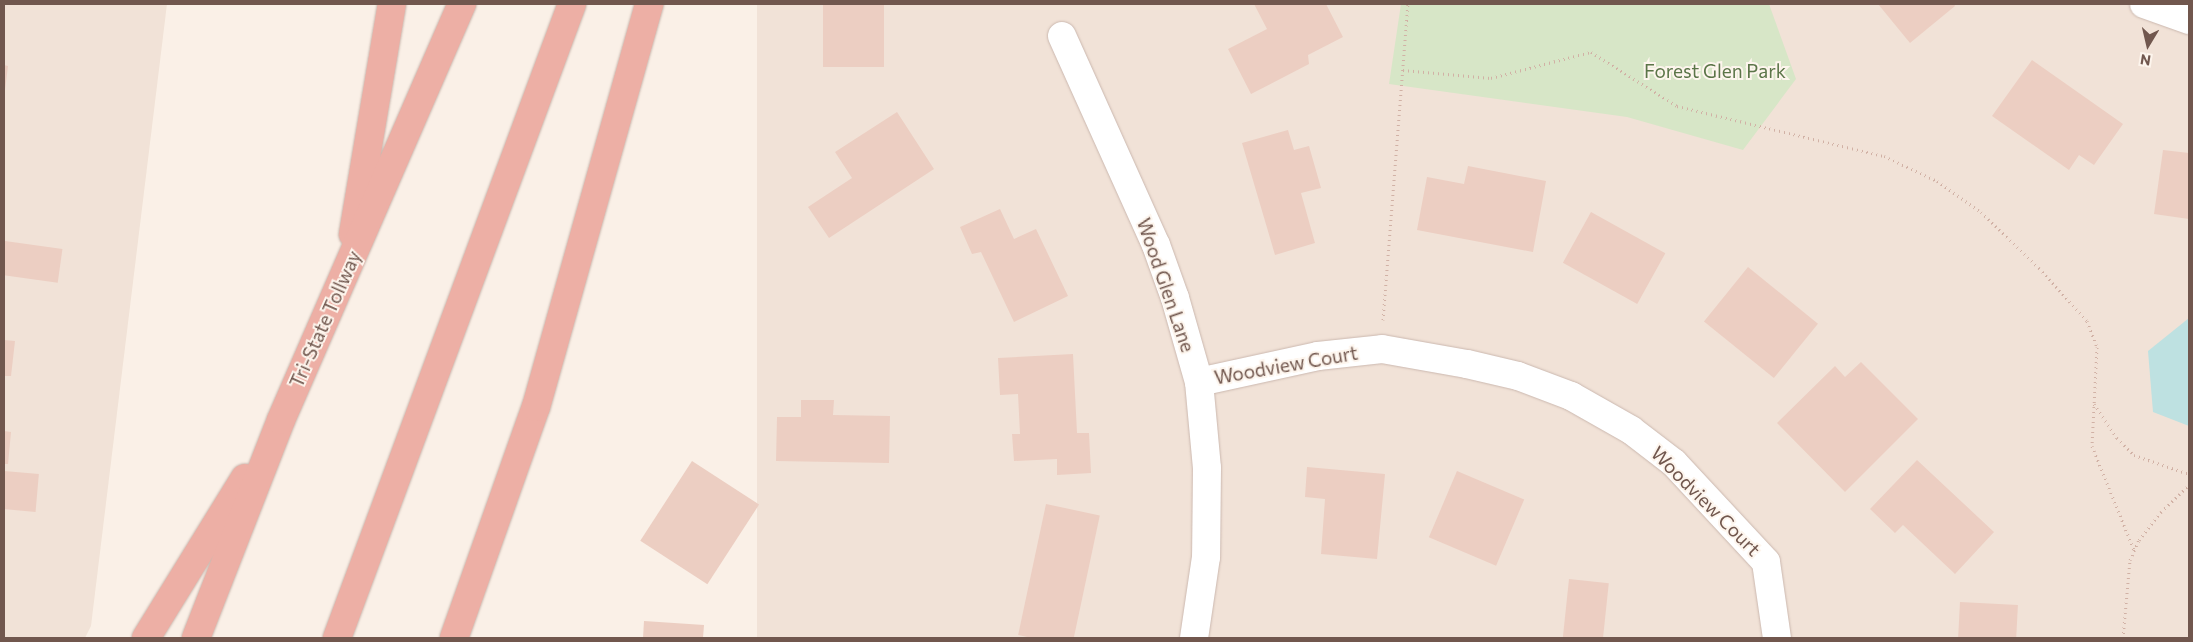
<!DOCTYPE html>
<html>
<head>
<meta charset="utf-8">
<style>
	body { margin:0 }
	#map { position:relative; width:2193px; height:642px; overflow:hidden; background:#faf0e7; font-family:Commissioner,sans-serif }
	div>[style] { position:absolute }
	.residential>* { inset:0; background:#f1e2d7; transform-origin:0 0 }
	.green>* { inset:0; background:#d7e6c7 }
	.water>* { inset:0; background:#bee1e1 }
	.building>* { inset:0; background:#eccec2; transform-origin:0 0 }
	.path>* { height:3px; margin-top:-1.5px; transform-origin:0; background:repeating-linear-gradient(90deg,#d1b1a5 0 1px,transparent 0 5px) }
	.roads { filter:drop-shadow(0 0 1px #cbb8af) drop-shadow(0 0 1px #cbb8af) }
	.street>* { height:28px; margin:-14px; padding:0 14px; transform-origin:14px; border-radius:14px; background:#fff }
	.highway>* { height:28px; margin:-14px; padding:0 14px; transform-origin:14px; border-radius:14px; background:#edafa5 }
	span { translate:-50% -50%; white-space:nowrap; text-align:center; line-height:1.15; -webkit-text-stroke:4px #fdf5ed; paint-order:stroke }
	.park-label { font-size:19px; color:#5b7548 }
	.street-label { font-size:19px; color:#71574e }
	.frame { position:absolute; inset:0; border:5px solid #71574e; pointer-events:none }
	.north { position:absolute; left:2123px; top:20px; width:50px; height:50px; -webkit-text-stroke:4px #fdf5ed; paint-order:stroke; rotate:189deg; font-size:14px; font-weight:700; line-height:20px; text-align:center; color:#71574e }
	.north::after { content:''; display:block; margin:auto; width:18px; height:22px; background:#71574e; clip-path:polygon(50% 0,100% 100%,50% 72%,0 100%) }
</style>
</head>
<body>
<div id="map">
	<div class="residential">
		<i style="clip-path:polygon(4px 4px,167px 4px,91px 626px,85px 638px,4px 638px)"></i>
		<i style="left:757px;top:4px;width:1432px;height:673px"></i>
	</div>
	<div class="green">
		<i style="clip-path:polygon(1401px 4px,1769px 4px,1796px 79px,1743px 150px,1627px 117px,1389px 84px)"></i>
	</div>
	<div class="water">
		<i style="clip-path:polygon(2189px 318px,2189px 426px,2153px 412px,2148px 351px)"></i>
	</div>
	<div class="building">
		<i style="left:823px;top:4px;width:61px;height:63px"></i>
		<i style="clip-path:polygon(1254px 4px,1326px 4px,1343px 37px,1308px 55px,1309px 64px,1251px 94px,1228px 49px,1267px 29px)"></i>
		<i style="clip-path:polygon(1878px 4px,1954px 4px,1955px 6px,1910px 43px)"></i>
		<i style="clip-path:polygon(2032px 60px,2123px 124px,2094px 165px,2079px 155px,2069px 170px,1992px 116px)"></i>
		<i style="clip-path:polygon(4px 65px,8px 66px,5px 90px,4px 90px)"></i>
		<i style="clip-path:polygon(897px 112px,934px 169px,829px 238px,808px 207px,852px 178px,835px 152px)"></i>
		<i style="clip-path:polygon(1288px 130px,1294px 150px,1309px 146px,1321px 188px,1301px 193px,1315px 243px,1275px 255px,1242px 143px)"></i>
		<i style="clip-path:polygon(2163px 150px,2189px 153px,2189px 219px,2154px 214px)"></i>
		<i style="clip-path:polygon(1468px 166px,1546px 181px,1533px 252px,1417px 230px,1427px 177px,1464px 184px)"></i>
		<i style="clip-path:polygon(1000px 209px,1014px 239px,1036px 229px,1068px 296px,1014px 322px,981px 252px,972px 254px,960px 227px)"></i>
		<i style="left:1591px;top:212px;width:85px;height:58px;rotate:29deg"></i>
		<i style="left:5px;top:241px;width:58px;height:34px;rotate:8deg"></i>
		<i style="left:1748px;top:267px;width:90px;height:70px;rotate:39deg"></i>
		<i style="clip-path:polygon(4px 340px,15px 341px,11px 376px,4px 376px)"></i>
		<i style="clip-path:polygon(1073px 354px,1077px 433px,1089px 433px,1091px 473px,1057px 475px,1057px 459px,1014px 461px,1012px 434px,1020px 434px,1018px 394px,1000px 395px,998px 358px)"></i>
		<i style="clip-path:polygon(1861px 362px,1918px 419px,1845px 492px,1777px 423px,1835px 366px,1845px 377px)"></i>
		<i style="clip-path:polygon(801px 400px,834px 400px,833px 415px,890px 416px,889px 463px,776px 461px,777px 417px,801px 417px)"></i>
		<i style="clip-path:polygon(4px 431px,11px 432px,8px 464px,4px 464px)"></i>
		<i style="clip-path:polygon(1917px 460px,1994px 532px,1955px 574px,1903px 525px,1895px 533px,1870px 509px)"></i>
		<i style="left:692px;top:461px;width:80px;height:95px;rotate:33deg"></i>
		<i style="clip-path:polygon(1307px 467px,1385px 474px,1377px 559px,1321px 554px,1325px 499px,1305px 497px)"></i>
		<i style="left:4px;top:471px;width:35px;height:38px;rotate:5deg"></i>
		<i style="left:1457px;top:471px;width:73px;height:72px;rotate:23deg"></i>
		<i style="left:1046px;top:504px;width:55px;height:134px;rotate:12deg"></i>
		<i style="left:1569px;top:579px;width:40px;height:59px;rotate:6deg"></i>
		<i style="left:1960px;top:602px;width:58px;height:36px;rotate:3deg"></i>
		<i style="clip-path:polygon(644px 621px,704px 625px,703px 638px,643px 638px)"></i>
	</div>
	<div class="path">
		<i style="left:1403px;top:70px;width:88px;rotate:5.2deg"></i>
		<i style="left:1491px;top:78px;width:103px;rotate:-14.6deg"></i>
		<i style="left:1591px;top:52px;width:102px;rotate:32.1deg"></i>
		<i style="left:1677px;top:106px;width:213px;rotate:13.6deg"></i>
		<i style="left:1884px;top:156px;width:59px;rotate:25.3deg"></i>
		<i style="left:1937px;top:181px;width:54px;rotate:35.2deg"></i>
		<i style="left:1981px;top:212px;width:81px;rotate:44deg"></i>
		<i style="left:2039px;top:268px;width:72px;rotate:47.8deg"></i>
		<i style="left:2087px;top:321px;width:28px;rotate:69deg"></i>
		<i style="left:2097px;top:347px;width:99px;rotate:92.9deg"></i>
		<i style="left:2092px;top:446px;width:112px;rotate:68deg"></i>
		<i style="left:1383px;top:320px;width:317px;rotate:-85.5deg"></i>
		<i style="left:2094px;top:404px;width:41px;rotate:55.9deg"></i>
		<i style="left:2117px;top:438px;width:24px;rotate:45deg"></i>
		<i style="left:2134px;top:455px;width:58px;rotate:19.1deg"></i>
		<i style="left:2123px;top:638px;width:78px;rotate:-84.9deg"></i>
		<i style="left:2130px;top:560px;width:22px;rotate:-66deg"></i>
		<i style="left:2139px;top:540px;width:36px;rotate:-52deg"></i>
		<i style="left:2161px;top:512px;width:39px;rotate:-44deg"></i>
	</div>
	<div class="roads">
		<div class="street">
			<i style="left:2144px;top:4px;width:48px;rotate:19.6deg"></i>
			<i style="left:1062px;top:36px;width:229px;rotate:65.8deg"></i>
			<i style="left:1156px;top:245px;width:56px;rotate:70.3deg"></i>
			<i style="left:1175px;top:298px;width:87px;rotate:74.1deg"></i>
			<i style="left:1199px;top:382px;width:86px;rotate:84.7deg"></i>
			<i style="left:1207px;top:468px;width:89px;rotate:90.6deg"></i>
			<i style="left:1206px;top:557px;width:82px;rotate:98.4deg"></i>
			<i style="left:1199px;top:382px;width:122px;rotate:-12.3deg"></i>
			<i style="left:1318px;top:356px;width:64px;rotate:-6.2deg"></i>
			<i style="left:1382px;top:349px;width:86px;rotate:10deg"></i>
			<i style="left:1467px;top:364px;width:52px;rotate:13.2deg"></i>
			<i style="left:1518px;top:376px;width:57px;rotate:20.7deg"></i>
			<i style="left:1571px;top:396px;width:69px;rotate:29.5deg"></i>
			<i style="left:1631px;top:430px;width:54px;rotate:37.5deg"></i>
			<i style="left:1674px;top:463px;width:135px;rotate:47.1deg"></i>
			<i style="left:1766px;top:562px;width:77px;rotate:81.8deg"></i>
		</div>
		<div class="highway">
			<i style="left:353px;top:234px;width:233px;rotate:-80.4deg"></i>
			<i style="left:146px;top:638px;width:188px;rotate:-58.3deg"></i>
			<i style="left:196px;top:638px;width:234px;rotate:-68.7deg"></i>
			<i style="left:281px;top:420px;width:454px;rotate:-66.5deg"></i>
			<i style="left:337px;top:638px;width:676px;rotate:-69.66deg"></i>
			<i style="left:454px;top:638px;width:245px;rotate:-70.5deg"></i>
			<i style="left:536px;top:407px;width:419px;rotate:-74.3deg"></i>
		</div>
	</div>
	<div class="park-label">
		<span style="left:1715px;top:71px">Forest Glen Park</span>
	</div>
	<div class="street-label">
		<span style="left:1166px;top:285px;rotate:71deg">Wood Glen Lane</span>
		<span style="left:325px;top:319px;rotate:-66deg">Tri-State Tollway</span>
		<span style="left:1286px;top:365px;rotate:-10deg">Woodview Court</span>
		<span style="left:1706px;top:501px;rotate:45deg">Woodview Court</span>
	</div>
	<div class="frame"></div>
	<div class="north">N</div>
</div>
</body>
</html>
